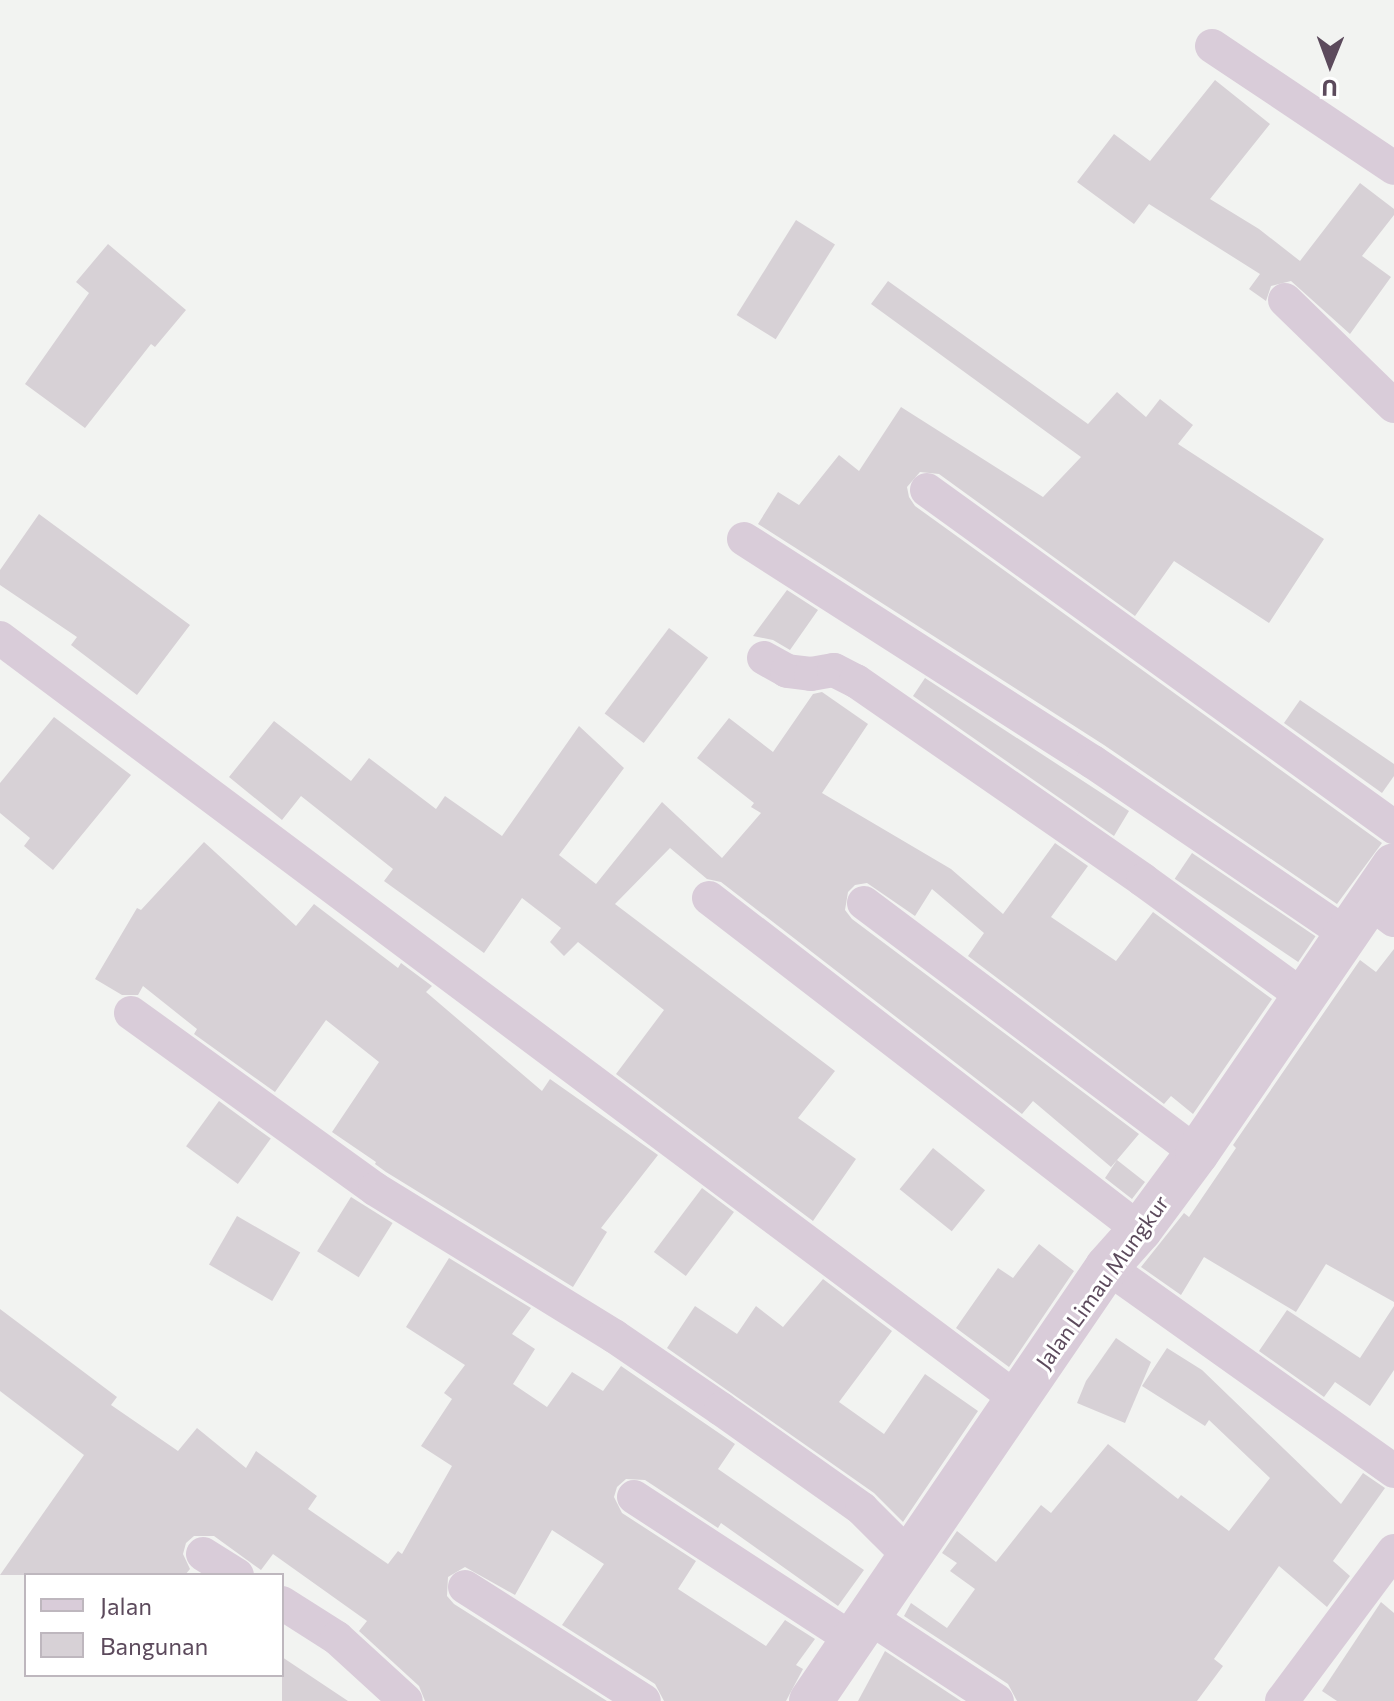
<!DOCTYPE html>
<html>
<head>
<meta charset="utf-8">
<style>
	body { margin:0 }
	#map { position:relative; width:1394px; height:1701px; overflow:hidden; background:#f2f3f1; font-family:Commissioner,sans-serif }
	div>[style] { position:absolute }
	.building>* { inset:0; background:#d7d1d6; transform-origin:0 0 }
	.minor>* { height:34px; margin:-17px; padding:0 17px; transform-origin:17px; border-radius:17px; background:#d9ccd9 }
	.tertiary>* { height:44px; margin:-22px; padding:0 22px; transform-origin:22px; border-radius:22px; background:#d9ccd9 }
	span { translate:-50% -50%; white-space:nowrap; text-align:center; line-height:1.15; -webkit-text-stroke:6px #fff; paint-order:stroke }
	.street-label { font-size:22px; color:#5c4a5c }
	.legend { position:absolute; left:24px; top:1573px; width:260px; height:104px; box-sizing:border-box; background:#fff; border:2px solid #beb7be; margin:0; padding:10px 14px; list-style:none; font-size:24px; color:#5c4a5c }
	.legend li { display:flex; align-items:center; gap:16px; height:40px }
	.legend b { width:40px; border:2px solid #beb7be }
	.north { position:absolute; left:1290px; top:24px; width:80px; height:80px; -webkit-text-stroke:6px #fff; paint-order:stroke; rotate:181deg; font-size:22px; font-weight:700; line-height:32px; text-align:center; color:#5c4a5c }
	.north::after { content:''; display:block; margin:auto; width:28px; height:36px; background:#5c4a5c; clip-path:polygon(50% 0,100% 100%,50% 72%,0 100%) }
</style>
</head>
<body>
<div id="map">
	<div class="building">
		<i style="clip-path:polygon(1215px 80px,1270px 124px,1210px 199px,1259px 229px,1300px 261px,1360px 183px,1394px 209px,1394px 215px,1362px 256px,1391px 277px,1350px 334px,1291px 281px,1271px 286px,1266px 301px,1249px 289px,1260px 274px,1149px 204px,1134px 224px,1077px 182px,1114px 134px,1150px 161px)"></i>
		<i style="left:796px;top:220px;width:46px;height:112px;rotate:32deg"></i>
		<i style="clip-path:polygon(108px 244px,186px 310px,155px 347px,151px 344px,85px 428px,25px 384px,89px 293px,76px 282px)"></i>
		<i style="clip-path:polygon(888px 281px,1088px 424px,1117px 392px,1146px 417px,1160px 399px,1193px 425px,1178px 444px,1324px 539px,1269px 623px,1174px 561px,1135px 616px,939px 474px,920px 472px,907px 487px,909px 497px,915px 506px,1382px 843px,1337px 904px,1104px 745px,758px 524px,778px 492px,799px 505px,839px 455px,859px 471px,901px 407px,1043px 497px,1081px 457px,871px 304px)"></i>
		<i style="clip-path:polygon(39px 514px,190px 625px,137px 695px,71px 645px,77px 637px,0 585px,0 570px)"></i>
		<i style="clip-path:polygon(787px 590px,818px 610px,790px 650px,773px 640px,753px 636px)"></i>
		<i style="left:669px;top:628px;width:49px;height:107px;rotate:37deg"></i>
		<i style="clip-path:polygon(925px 678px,1129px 811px,1114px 836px,913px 696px)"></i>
		<i style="clip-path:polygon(822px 692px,868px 724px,822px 793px,951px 869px,1003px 914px,1055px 843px,1088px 866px,1051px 917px,1116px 961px,1153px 912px,1272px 999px,1193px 1114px,1171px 1096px,1164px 1104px,968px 956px,984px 933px,932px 889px,915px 916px,867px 883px,855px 885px,848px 892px,845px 910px,852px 919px,1139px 1134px,1117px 1160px,1145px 1182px,1132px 1199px,1105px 1178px,1117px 1160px,1111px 1167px,1033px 1101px,1022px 1114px,721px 882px,707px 879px,670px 848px,615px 904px,835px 1071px,798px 1118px,856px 1159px,813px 1221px,616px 1074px,664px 1010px,578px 942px,564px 956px,550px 942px,561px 928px,522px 898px,484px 953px,384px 881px,393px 869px,301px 796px,282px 820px,229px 777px,274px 721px,351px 781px,369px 758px,436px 809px,445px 796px,502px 836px,579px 726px,624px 768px,559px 855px,596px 884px,662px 802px,722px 858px,761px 813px,751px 807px,754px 803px,697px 758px,729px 718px,773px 752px,813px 694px)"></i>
		<i style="clip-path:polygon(1300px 700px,1394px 764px,1394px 776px,1382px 793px,1284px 723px)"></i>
		<i style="clip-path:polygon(54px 717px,131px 775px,53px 870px,24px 846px,30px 838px,0 813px,0 783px)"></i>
		<i style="clip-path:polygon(204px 842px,296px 926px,314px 904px,398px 968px,401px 963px,432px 986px,426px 992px,542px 1091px,550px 1079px,658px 1155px,601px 1228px,607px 1232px,573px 1287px,386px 1172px,375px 1164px,376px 1162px,332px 1132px,379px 1062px,326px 1020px,275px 1092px,194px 1034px,197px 1029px,143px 986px,138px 995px,122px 995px,95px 979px,137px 908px,141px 910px)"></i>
		<i style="left:1192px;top:853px;width:149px;height:31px;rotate:34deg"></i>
		<i style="clip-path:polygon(1394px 949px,1394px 1302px,1326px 1264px,1296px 1312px,1204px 1257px,1181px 1295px,1141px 1267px,1184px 1213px,1189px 1217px,1236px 1148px,1233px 1145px,1360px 960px,1376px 972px)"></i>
		<i style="left:219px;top:1101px;width:64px;height:56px;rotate:36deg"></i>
		<i style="left:933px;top:1148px;width:67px;height:53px;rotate:39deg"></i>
		<i style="left:702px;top:1188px;width:40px;height:80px;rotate:37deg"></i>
		<i style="left:351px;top:1197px;width:49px;height:64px;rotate:32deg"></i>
		<i style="left:237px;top:1216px;width:73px;height:56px;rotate:30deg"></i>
		<i style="clip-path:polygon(1039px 1244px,1074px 1271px,1009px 1367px,956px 1328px,998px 1268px,1013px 1278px)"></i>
		<i style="clip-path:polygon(449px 1258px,531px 1308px,512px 1334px,535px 1349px,513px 1384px,547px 1407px,572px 1372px,603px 1391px,621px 1366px,735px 1444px,718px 1469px,864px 1570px,838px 1606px,721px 1523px,718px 1528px,645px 1480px,626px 1479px,617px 1487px,614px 1497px,622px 1513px,696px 1561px,678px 1589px,766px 1646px,785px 1620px,815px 1639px,796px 1665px,803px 1669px,786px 1701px,664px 1701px,655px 1684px,562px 1625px,604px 1564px,552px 1530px,515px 1595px,465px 1567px,448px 1577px,447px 1596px,454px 1604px,607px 1701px,425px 1701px,419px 1686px,359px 1631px,367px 1621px,273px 1554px,261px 1570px,214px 1536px,194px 1536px,186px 1543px,183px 1554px,190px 1569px,185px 1575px,0 1575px,84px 1455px,0 1391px,0 1309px,117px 1397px,111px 1405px,178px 1451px,197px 1428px,246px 1468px,256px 1451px,317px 1496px,308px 1509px,388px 1564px,398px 1551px,402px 1554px,452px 1466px,421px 1446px,452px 1399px,444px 1393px,465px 1365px,406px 1327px)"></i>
		<i style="clip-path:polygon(823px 1279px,892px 1331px,839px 1402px,884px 1434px,925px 1374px,978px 1411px,903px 1522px,874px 1493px,667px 1348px,695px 1306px,737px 1334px,756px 1306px,783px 1327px)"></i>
		<i style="clip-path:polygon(1394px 1306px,1394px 1370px,1370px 1406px,1335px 1382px,1324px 1397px,1259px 1351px,1287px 1310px,1360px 1358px)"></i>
		<i style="clip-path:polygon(1116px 1338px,1151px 1362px,1125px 1423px,1077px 1403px,1086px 1381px)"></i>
		<i style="clip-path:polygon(1167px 1348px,1202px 1370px,1341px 1504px,1363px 1473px,1385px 1488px,1333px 1561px,1350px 1576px,1327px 1607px,1279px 1566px,1214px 1659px,1223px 1666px,1197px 1701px,1017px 1701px,1008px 1684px,904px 1616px,911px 1603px,947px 1628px,975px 1589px,950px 1571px,957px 1563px,942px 1553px,957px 1531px,996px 1562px,1041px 1505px,1051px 1513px,1108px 1444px,1178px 1499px,1181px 1495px,1229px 1531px,1270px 1478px,1209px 1420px,1205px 1426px,1142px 1386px)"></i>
		<i style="clip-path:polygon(1381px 1602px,1394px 1613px,1394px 1701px,1337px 1701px,1322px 1691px)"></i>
		<i style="clip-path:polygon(885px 1651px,961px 1701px,858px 1701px)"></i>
		<i style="clip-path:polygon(282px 1657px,348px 1701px,282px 1701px)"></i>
	</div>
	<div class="minor">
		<i style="left:1212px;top:46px;width:219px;rotate:33.8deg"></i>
		<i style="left:1285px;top:300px;width:152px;rotate:44.2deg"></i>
		<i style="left:927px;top:490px;width:576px;rotate:35.82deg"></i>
		<i style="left:744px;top:539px;width:414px;rotate:32.6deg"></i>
		<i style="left:1093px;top:762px;width:306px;rotate:34.2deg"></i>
		<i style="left:0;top:638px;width:1270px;rotate:36.81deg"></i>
		<i style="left:764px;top:658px;width:26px;rotate:29deg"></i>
		<i style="left:787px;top:671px;width:24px;rotate:7deg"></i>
		<i style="left:811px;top:674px;width:23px;rotate:-10deg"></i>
		<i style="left:834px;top:670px;width:25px;rotate:27deg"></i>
		<i style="left:856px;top:681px;width:349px;rotate:34.7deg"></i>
		<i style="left:1143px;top:880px;width:199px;rotate:36deg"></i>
		<i style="left:709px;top:898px;width:544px;rotate:37.61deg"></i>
		<i style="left:1370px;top:902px;width:30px;rotate:37deg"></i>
		<i style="left:864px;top:903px;width:416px;rotate:36.9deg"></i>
		<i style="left:131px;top:1013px;width:301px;rotate:35.8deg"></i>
		<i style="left:375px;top:1189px;width:281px;rotate:31.6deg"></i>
		<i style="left:614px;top:1336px;width:130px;rotate:34.3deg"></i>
		<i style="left:721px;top:1409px;width:173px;rotate:35.3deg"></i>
		<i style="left:862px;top:1509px;width:68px;rotate:45deg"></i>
		<i style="left:1107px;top:1267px;width:352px;rotate:35.4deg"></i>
		<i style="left:634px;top:1497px;width:262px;rotate:33.1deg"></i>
		<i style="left:203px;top:1554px;width:40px;rotate:32deg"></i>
		<i style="left:465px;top:1587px;width:212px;rotate:32.5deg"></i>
		<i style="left:282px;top:1603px;width:65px;rotate:32.5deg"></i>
		<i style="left:337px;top:1638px;width:93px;rotate:42.4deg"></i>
		<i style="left:869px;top:1617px;width:153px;rotate:33.3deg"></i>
		<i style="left:1282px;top:1701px;width:187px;rotate:-53.3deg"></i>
	</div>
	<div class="tertiary">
		<i style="left:811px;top:1701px;width:525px;rotate:-55.7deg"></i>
		<i style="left:1107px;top:1267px;width:50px;rotate:-48.3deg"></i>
		<i style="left:1140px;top:1230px;width:96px;rotate:-53.5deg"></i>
		<i style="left:1197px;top:1153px;width:349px;rotate:-55.6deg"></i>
	</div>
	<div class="street-label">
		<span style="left:1102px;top:1282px;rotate:-54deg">Jalan Limau Mungkur</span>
	</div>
	<ul class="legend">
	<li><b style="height:10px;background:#d9ccd9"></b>Jalan</li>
	<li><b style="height:22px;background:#d7d1d6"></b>Bangunan</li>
	</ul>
	<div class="north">U</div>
</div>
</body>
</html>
